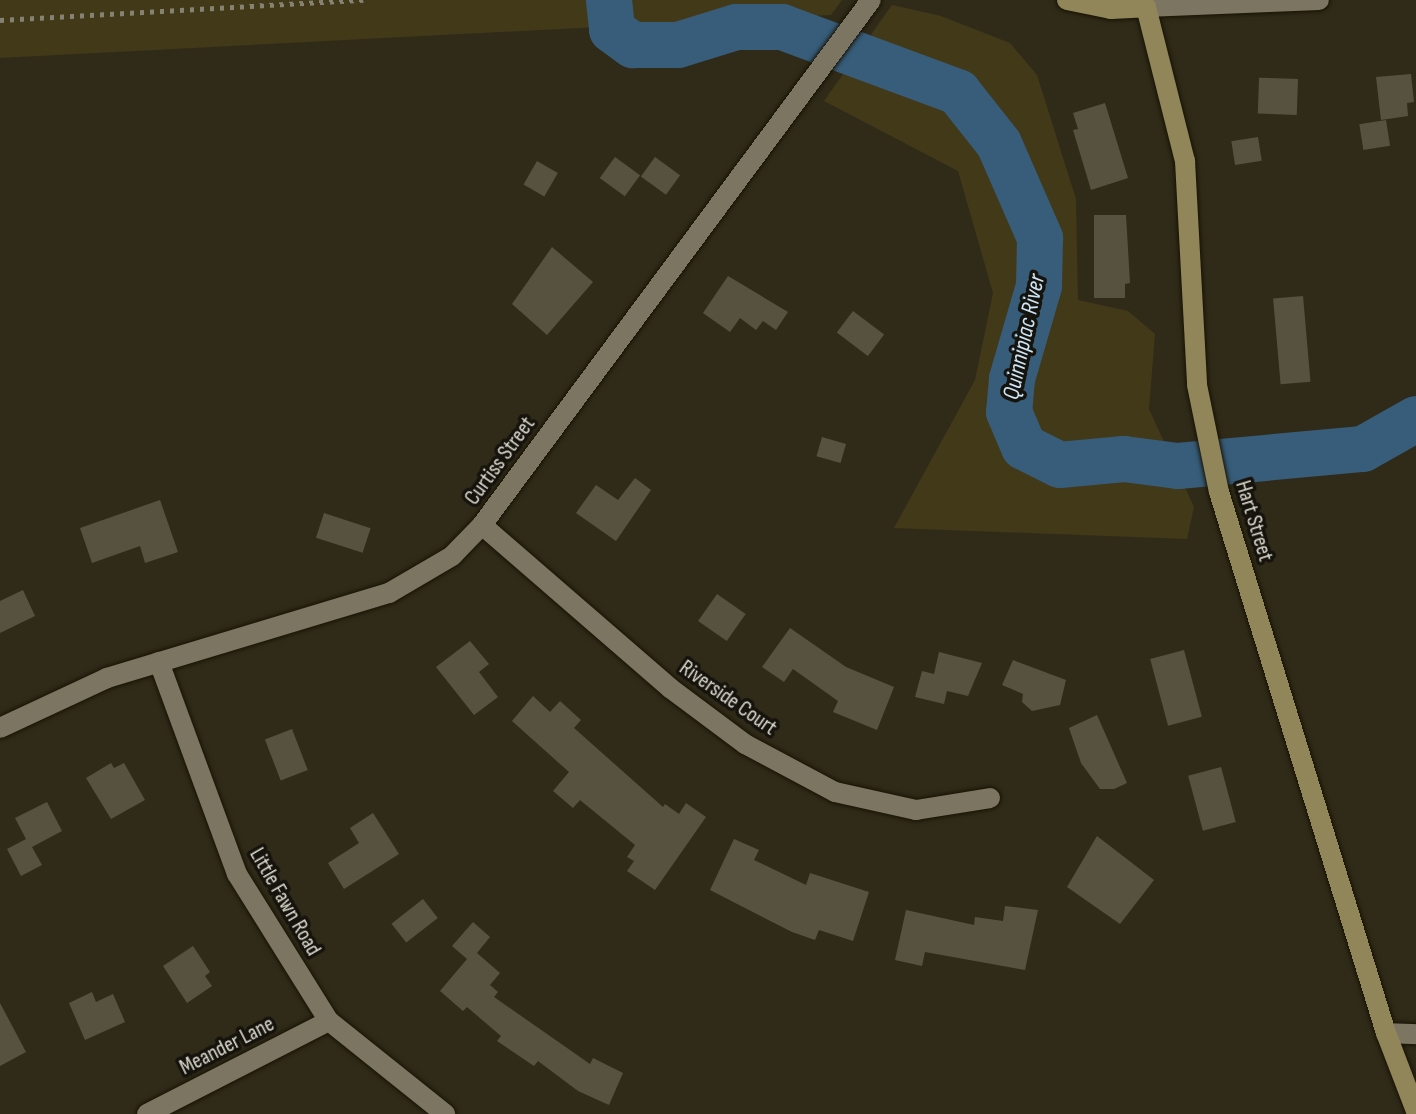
<!DOCTYPE html>
<html>
<head>
<meta charset="utf-8">
<style>
	body { margin:0 }
	#map { position:relative; width:1416px; height:1114px; overflow:hidden; background:#302b19; font-family:"Sofia Sans Condensed",sans-serif }
	div>[style] { position:absolute }
	.green>* { inset:0; background:#423919 }
	.river>* { height:46px; margin:-23px; padding:0 23px; transform-origin:23px; border-radius:23px; background:#375d7a }
	.building>* { inset:0; background:#57523f; transform-origin:0 0 }
	.path>* { height:5px; margin-top:-2.5px; transform-origin:0; background:repeating-linear-gradient(90deg,#858273 0 4px,transparent 0 10px) }
	.roads { filter:drop-shadow(0 0 2px #181304) drop-shadow(0 0 2px #181304) }
	.street>* { height:20px; margin:-10px; padding:0 10px; transform-origin:10px; border-radius:10px; background:#7b7561 }
	.secondary>* { height:20px; margin:-10px; padding:0 10px; transform-origin:10px; border-radius:10px; background:#91855a }
	span { translate:-50% -50%; white-space:nowrap; text-align:center; line-height:1.15; -webkit-text-stroke:7px #15130c; paint-order:stroke }
	.street-label { font-size:22px; color:#dbd9ce }
	.water-label { font-size:24px; color:#cce5f8; font-style:italic }
</style>
</head>
<body>
<div id="map">
	<div class="green">
		<i style="clip-path:polygon(0 0,842px 0,831px 15px,0 58px)"></i>
		<i style="clip-path:polygon(892px 5px,941px 16px,1010px 43px,1037px 75px,1076px 199px,1078px 300px,1128px 311px,1155px 334px,1149px 409px,1194px 507px,1187px 539px,894px 528px,975px 380px,993px 293px,958px 171px,824px 101px)"></i>
	</div>
	<div class="river">
		<i style="left:609px;top:0;width:30px;rotate:84deg"></i>
		<i style="left:612px;top:30px;width:26px;rotate:36deg"></i>
		<i style="left:633px;top:45px;width:45px"></i>
		<i style="left:678px;top:45px;width:61px;rotate:-17.2deg"></i>
		<i style="left:736px;top:27px;width:46px"></i>
		<i style="left:782px;top:27px;width:188px;rotate:20.3deg"></i>
		<i style="left:958px;top:92px;width:66px;rotate:51.7deg"></i>
		<i style="left:999px;top:144px;width:103px;rotate:66.4deg"></i>
		<i style="left:1040px;top:238px;width:48px;rotate:91.2deg"></i>
		<i style="left:1039px;top:286px;width:97px;rotate:106.2deg"></i>
		<i style="left:1012px;top:379px;width:33px;rotate:95deg"></i>
		<i style="left:1009px;top:412px;width:38px;rotate:67deg"></i>
		<i style="left:1024px;top:447px;width:40px;rotate:26.6deg"></i>
		<i style="left:1060px;top:465px;width:64px;rotate:-5.4deg"></i>
		<i style="left:1124px;top:459px;width:54px;rotate:7.4deg"></i>
		<i style="left:1178px;top:466px;width:186px;rotate:-5.3deg"></i>
		<i style="left:1363px;top:449px;width:61px;rotate:-29.5deg"></i>
	</div>
	<div class="building">
		<i style="clip-path:polygon(1411px 74px,1414px 102px,1407px 103px,1408px 116px,1381px 120px,1376px 77px)"></i>
		<i style="left:1298px;top:79px;width:36px;height:39px;rotate:92deg"></i>
		<i style="clip-path:polygon(1105px 103px,1128px 178px,1091px 190px,1073px 130px,1078px 129px,1073px 113px)"></i>
		<i style="left:1386px;top:120px;width:26px;height:27px;rotate:81deg"></i>
		<i style="left:1258px;top:137px;width:24px;height:27px;rotate:81deg"></i>
		<i style="left:615px;top:157px;width:31px;height:26px;rotate:36deg"></i>
		<i style="left:655px;top:157px;width:31px;height:24px;rotate:36deg"></i>
		<i style="left:537px;top:161px;width:24px;height:27px;rotate:30deg"></i>
		<i style="clip-path:polygon(1094px 215px,1126px 215px,1130px 283px,1125px 284px,1125px 298px,1094px 298px)"></i>
		<i style="clip-path:polygon(552px 247px,593px 282px,547px 335px,512px 304px)"></i>
		<i style="clip-path:polygon(728px 276px,788px 312px,776px 330px,763px 321px,756px 330px,740px 318px,730px 332px,703px 313px)"></i>
		<i style="left:1303px;top:296px;width:86px;height:30px;rotate:85deg"></i>
		<i style="left:853px;top:311px;width:39px;height:27px;rotate:37deg"></i>
		<i style="left:822px;top:437px;width:25px;height:20px;rotate:16deg"></i>
		<i style="clip-path:polygon(635px 478px,651px 490px,616px 541px,576px 513px,596px 485px,618px 500px)"></i>
		<i style="clip-path:polygon(160px 500px,178px 552px,145px 563px,140px 546px,92px 563px,80px 528px)"></i>
		<i style="left:324px;top:513px;width:49px;height:26px;rotate:18deg"></i>
		<i style="clip-path:polygon(23px 590px,35px 616px,0 633px,0 601px)"></i>
		<i style="left:717px;top:594px;width:35px;height:33px;rotate:35deg"></i>
		<i style="clip-path:polygon(790px 628px,846px 667px,894px 687px,877px 730px,833px 712px,838px 701px,793px 669px,784px 682px,762px 667px)"></i>
		<i style="clip-path:polygon(470px 641px,489px 664px,479px 672px,498px 697px,474px 715px,436px 667px)"></i>
		<i style="left:1184px;top:650px;width:69px;height:35px;rotate:75deg"></i>
		<i style="clip-path:polygon(939px 652px,982px 663px,968px 696px,947px 691px,944px 704px,915px 697px,922px 671px,934px 674px)"></i>
		<i style="clip-path:polygon(1013px 660px,1066px 680px,1060px 705px,1032px 711px,1022px 702px,1023px 694px,1002px 685px)"></i>
		<i style="clip-path:polygon(533px 696px,550px 712px,560px 701px,581px 720px,574px 728px,663px 807px,665px 804px,679px 814px,686px 803px,706px 817px,655px 890px,627px 871px,634px 861px,627px 857px,635px 845px,580px 800px,573px 808px,553px 791px,569px 772px,512px 721px)"></i>
		<i style="clip-path:polygon(1097px 715px,1127px 783px,1114px 789px,1100px 789px,1081px 763px,1069px 728px)"></i>
		<i style="left:292px;top:729px;width:44px;height:29px;rotate:69deg"></i>
		<i style="clip-path:polygon(111px 763px,114px 768px,124px 763px,145px 800px,111px 819px,86px 778px)"></i>
		<i style="left:1221px;top:767px;width:57px;height:34px;rotate:75deg"></i>
		<i style="clip-path:polygon(47px 802px,62px 831px,32px 847px,42px 865px,21px 876px,7px 849px,26px 839px,15px 818px)"></i>
		<i style="clip-path:polygon(373px 813px,399px 854px,344px 889px,328px 863px,359px 843px,350px 828px)"></i>
		<i style="clip-path:polygon(1097px 836px,1154px 880px,1120px 924px,1067px 887px)"></i>
		<i style="clip-path:polygon(734px 839px,759px 850px,754px 860px,806px 885px,810px 873px,869px 892px,853px 941px,819px 930px,815px 940px,792px 932px,710px 890px)"></i>
		<i style="left:423px;top:899px;width:24px;height:40px;rotate:52deg"></i>
		<i style="clip-path:polygon(1005px 906px,1038px 910px,1025px 970px,925px 952px,922px 966px,895px 960px,906px 910px,974px 925px,975px 917px,1003px 921px)"></i>
		<i style="clip-path:polygon(473px 922px,490px 937px,477px 953px,500px 973px,490px 985px,498px 992px,494px 997px,590px 1064px,593px 1058px,623px 1073px,609px 1105px,578px 1091px,538px 1061px,534px 1066px,497px 1041px,501px 1036px,467px 1007px,463px 1011px,440px 991px,467px 959px,452px 946px)"></i>
		<i style="clip-path:polygon(193px 946px,210px 972px,205px 976px,212px 986px,187px 1003px,163px 966px)"></i>
		<i style="clip-path:polygon(92px 992px,96px 1002px,113px 994px,125px 1022px,85px 1040px,69px 1003px)"></i>
		<i style="clip-path:polygon(0 1003px,26px 1052px,0 1066px)"></i>
	</div>
	<div class="path">
		<i style="left:0;top:20px;width:364px;rotate:-3.2deg"></i>
	</div>
	<div class="roads">
		<div class="street">
			<i style="left:1146px;top:7px;width:173px;rotate:-2.3deg"></i>
			<i style="left:482px;top:525px;width:249px;rotate:40.9deg"></i>
			<i style="left:670px;top:688px;width:94px;rotate:36.7deg"></i>
			<i style="left:745px;top:744px;width:102px;rotate:28.1deg"></i>
			<i style="left:835px;top:792px;width:83px;rotate:12.5deg"></i>
			<i style="left:916px;top:810px;width:75px;rotate:-9.2deg"></i>
			<i style="left:159px;top:662px;width:226px;rotate:69.8deg"></i>
			<i style="left:237px;top:874px;width:173px;rotate:58deg"></i>
			<i style="left:329px;top:1021px;width:149px;rotate:38.7deg"></i>
			<i style="left:0;top:728px;width:118px;rotate:-25deg"></i>
			<i style="left:107px;top:678px;width:295px;rotate:-16.8deg"></i>
			<i style="left:389px;top:593px;width:73px;rotate:-30.4deg"></i>
			<i style="left:452px;top:556px;width:43px;rotate:-45.9deg"></i>
			<i style="left:482px;top:525px;width:653px;rotate:-53.46deg"></i>
			<i style="left:1386px;top:1033px;width:30px;rotate:2deg"></i>
			<i style="left:147px;top:1114px;width:204px;rotate:-27.1deg"></i>
		</div>
		<div class="secondary">
			<i style="left:1067px;top:0;width:45px;rotate:11.6deg"></i>
			<i style="left:1111px;top:9px;width:35px;rotate:-3deg"></i>
			<i style="left:1146px;top:7px;width:159px;rotate:75.8deg"></i>
			<i style="left:1185px;top:161px;width:224px;rotate:86.9deg"></i>
			<i style="left:1197px;top:385px;width:109px;rotate:78.4deg"></i>
			<i style="left:1219px;top:492px;width:566px;rotate:72.85deg"></i>
			<i style="left:1386px;top:1033px;width:84px;rotate:69deg"></i>
		</div>
	</div>
	<div class="street-label">
		<span style="left:500px;top:461px;rotate:-54deg">Curtiss Street</span>
		<span style="left:1254px;top:521px;rotate:73deg">Hart Street</span>
		<span style="left:728px;top:698px;rotate:35deg">Riverside Court</span>
		<span style="left:285px;top:902px;rotate:60deg">Little Fawn Road</span>
		<span style="left:227px;top:1046px;rotate:-27deg">Meander Lane</span>
	</div>
	<div class="water-label">
		<span style="left:1024px;top:337px;rotate:-78deg">Quinnipiac River</span>
	</div>
</div>
</body>
</html>
